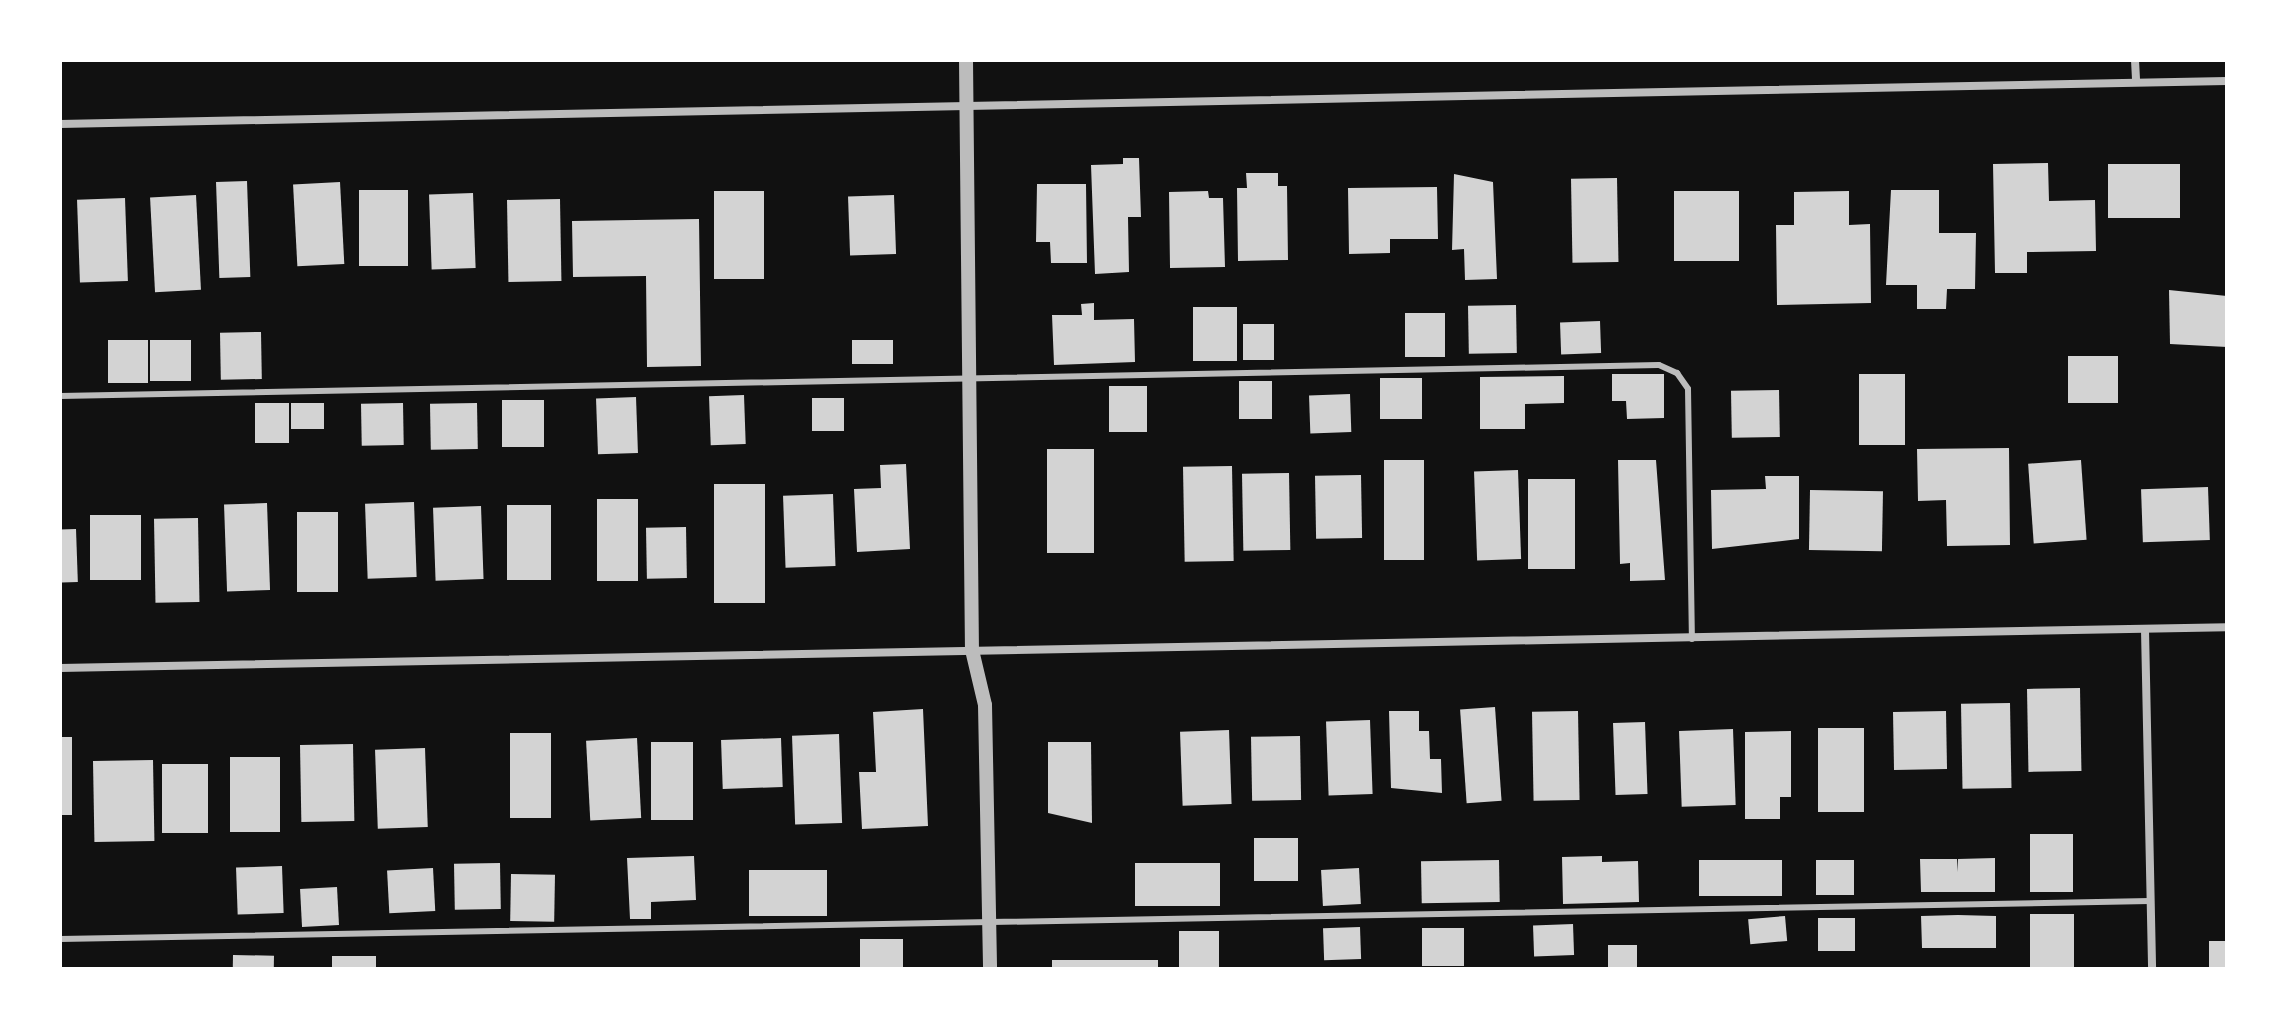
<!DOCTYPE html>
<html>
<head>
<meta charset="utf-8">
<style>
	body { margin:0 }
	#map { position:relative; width:2287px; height:1029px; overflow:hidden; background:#111; font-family:Mulish,sans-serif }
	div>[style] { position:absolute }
	.building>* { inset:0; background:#d3d3d3; transform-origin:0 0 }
	.service>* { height:6px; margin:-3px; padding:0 3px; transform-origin:3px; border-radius:3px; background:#bcbcbc }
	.minor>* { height:8px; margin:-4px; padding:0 4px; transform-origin:4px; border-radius:4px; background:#bcbcbc }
	.tertiary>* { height:14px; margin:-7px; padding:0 7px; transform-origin:7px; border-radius:7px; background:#bcbcbc }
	span { translate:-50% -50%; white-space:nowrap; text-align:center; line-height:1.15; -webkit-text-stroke:6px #fff; paint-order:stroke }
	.frame { position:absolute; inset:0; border:62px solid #fff; pointer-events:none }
</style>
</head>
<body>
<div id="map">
	<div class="building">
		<i style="clip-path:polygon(1123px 158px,1139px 158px,1141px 217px,1128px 217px,1129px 272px,1095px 274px,1091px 165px,1123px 164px)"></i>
		<i style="clip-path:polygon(2048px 163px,2049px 201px,2095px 200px,2096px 251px,2027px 252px,2027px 273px,1995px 273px,1993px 164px)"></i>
		<i style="left:2180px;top:164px;width:54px;height:72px;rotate:90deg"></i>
		<i style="clip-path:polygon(1246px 173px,1278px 173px,1278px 186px,1287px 186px,1288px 260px,1238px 261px,1237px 188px,1247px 188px)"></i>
		<i style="clip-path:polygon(1454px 174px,1493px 182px,1497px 279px,1465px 280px,1464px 249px,1452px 250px)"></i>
		<i style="left:1617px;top:178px;width:84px;height:46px;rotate:89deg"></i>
		<i style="left:247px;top:181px;width:96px;height:31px;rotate:88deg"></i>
		<i style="left:340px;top:182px;width:82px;height:47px;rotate:87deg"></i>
		<i style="clip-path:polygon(1037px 184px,1086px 184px,1087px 263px,1051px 263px,1050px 242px,1036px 242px)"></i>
		<i style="clip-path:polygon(1437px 187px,1438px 239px,1390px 239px,1390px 253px,1349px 254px,1348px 188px)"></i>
		<i style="left:408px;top:190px;width:76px;height:49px;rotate:90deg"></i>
		<i style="clip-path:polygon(1891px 190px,1939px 190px,1939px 233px,1976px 233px,1975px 289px,1947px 289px,1946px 309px,1917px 309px,1917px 285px,1886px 285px)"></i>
		<i style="left:714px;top:191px;width:50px;height:88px"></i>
		<i style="clip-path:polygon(1208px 191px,1209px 198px,1223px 198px,1225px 267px,1170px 268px,1169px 192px)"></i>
		<i style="left:1674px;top:191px;width:65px;height:70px"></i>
		<i style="clip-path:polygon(1849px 191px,1849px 225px,1870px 224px,1871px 303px,1777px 305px,1776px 225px,1794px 225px,1794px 192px)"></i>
		<i style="left:473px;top:193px;width:75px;height:44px;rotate:88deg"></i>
		<i style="left:196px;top:195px;width:95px;height:46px;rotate:87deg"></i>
		<i style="left:894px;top:195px;width:59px;height:46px;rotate:88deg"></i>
		<i style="left:125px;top:198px;width:83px;height:48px;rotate:88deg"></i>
		<i style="left:560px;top:199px;width:82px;height:53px;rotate:89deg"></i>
		<i style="clip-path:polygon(699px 219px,701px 366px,647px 367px,646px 276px,573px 277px,572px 221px)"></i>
		<i style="clip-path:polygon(2169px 290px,2227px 296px,2227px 347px,2170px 344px)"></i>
		<i style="clip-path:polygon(1094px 303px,1094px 320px,1134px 319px,1135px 362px,1054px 365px,1052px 315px,1082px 315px,1081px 304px)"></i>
		<i style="left:1516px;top:305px;width:48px;height:48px;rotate:89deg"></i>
		<i style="left:1193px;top:307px;width:44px;height:54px"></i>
		<i style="left:1405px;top:313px;width:40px;height:44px"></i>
		<i style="left:1600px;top:321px;width:32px;height:40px;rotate:88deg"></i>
		<i style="left:1243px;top:324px;width:31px;height:36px"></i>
		<i style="left:261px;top:332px;width:47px;height:41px;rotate:89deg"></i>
		<i style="left:108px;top:340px;width:40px;height:43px"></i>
		<i style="left:150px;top:340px;width:41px;height:41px"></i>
		<i style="left:852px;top:340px;width:41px;height:24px"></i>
		<i style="left:2068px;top:356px;width:50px;height:47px"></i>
		<i style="clip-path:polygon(1612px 374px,1664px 374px,1664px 418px,1627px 419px,1626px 401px,1612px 401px)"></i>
		<i style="left:1859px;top:374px;width:46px;height:71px"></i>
		<i style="clip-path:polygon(1564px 376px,1564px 403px,1525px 404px,1525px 429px,1480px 429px,1480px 377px)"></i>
		<i style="left:1380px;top:378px;width:42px;height:41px"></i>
		<i style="left:1239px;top:381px;width:33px;height:38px"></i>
		<i style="left:1109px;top:386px;width:38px;height:46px"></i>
		<i style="left:1779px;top:390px;width:47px;height:48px;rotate:89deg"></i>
		<i style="left:1350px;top:394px;width:38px;height:41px;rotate:88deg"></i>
		<i style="left:744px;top:395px;width:49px;height:35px;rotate:88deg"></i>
		<i style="left:636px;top:397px;width:56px;height:40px;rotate:88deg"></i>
		<i style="left:812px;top:398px;width:32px;height:33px"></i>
		<i style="left:502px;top:400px;width:42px;height:47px"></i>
		<i style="left:255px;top:403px;width:34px;height:40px"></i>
		<i style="left:291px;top:403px;width:33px;height:26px"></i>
		<i style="left:403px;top:403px;width:42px;height:42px;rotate:89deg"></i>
		<i style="left:477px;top:403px;width:46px;height:47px;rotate:89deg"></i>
		<i style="clip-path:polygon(2009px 448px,2010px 545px,1947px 546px,1946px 500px,1918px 501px,1917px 449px)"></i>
		<i style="left:1047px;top:449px;width:47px;height:104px"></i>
		<i style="left:1384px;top:460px;width:40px;height:100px"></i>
		<i style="clip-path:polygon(1618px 460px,1656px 460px,1665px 580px,1630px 581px,1630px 563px,1620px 564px)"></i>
		<i style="left:2081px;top:460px;width:80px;height:53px;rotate:86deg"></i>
		<i style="clip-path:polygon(906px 464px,910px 549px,857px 552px,854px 489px,881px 488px,880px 465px)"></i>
		<i style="left:1232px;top:466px;width:95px;height:49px;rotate:89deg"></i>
		<i style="left:1518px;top:470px;width:89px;height:44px;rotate:88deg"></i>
		<i style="left:1289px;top:473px;width:77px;height:47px;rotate:89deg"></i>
		<i style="left:1361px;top:475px;width:63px;height:46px;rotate:89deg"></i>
		<i style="clip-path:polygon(1765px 476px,1799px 476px,1799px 539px,1712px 549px,1711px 490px,1766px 489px)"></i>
		<i style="left:1528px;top:479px;width:47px;height:90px"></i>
		<i style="left:765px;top:484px;width:119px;height:51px;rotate:90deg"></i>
		<i style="left:2208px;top:487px;width:53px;height:67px;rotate:88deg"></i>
		<i style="left:1810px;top:490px;width:73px;height:60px;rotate:1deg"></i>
		<i style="left:833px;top:494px;width:72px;height:50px;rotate:88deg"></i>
		<i style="left:638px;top:499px;width:82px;height:41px;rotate:90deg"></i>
		<i style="left:414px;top:502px;width:75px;height:49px;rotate:88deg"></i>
		<i style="left:267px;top:503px;width:87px;height:43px;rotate:88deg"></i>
		<i style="left:507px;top:505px;width:44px;height:75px"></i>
		<i style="left:481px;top:506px;width:73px;height:48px;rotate:88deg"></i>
		<i style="left:297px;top:512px;width:41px;height:80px"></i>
		<i style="left:90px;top:515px;width:51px;height:65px"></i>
		<i style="left:198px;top:518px;width:84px;height:44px;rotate:89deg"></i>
		<i style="left:686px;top:527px;width:51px;height:40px;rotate:89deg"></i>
		<i style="left:76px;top:529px;width:53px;height:16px;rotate:88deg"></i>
		<i style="left:2080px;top:688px;width:83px;height:53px;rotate:89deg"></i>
		<i style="left:2010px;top:703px;width:85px;height:49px;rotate:89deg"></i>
		<i style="left:1495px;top:707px;width:94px;height:35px;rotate:86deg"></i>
		<i style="clip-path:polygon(923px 709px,928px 826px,862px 829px,859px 772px,876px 772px,873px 712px)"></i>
		<i style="clip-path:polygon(1389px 711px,1419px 711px,1419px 731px,1429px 731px,1430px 759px,1441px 759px,1442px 793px,1391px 788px)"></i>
		<i style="left:1578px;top:711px;width:89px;height:46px;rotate:89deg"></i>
		<i style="left:1946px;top:711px;width:58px;height:53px;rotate:89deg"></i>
		<i style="left:1370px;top:720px;width:74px;height:44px;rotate:88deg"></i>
		<i style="left:1645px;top:722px;width:72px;height:32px;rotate:88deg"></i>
		<i style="left:1818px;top:728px;width:46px;height:84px"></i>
		<i style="left:1733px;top:729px;width:76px;height:54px;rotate:88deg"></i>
		<i style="left:1229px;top:730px;width:74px;height:49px;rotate:88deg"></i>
		<i style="clip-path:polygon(1791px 731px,1791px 797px,1780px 797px,1780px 819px,1745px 819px,1745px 732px)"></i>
		<i style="left:510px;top:733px;width:41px;height:85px"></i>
		<i style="left:839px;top:734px;width:89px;height:47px;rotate:88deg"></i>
		<i style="left:1300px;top:736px;width:64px;height:49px;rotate:89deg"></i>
		<i style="left:60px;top:737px;width:12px;height:78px"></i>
		<i style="left:637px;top:738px;width:80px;height:51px;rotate:87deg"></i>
		<i style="left:781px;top:738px;width:49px;height:60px;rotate:88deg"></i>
		<i style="left:651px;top:742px;width:42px;height:78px"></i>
		<i style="clip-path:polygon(1048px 742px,1091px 742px,1092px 823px,1048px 813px)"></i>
		<i style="left:353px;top:744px;width:77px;height:53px;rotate:89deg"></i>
		<i style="left:425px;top:748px;width:79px;height:50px;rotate:88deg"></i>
		<i style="left:230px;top:757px;width:50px;height:75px"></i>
		<i style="left:153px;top:760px;width:81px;height:60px;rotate:89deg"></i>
		<i style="left:162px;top:764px;width:46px;height:69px"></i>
		<i style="left:2073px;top:834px;width:58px;height:43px;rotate:90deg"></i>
		<i style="left:1254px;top:838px;width:44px;height:43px"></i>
		<i style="clip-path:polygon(694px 856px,696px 900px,651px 902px,651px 919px,630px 919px,627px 858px)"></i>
		<i style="clip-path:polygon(1602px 856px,1602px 862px,1638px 861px,1639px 902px,1563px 904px,1562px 857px)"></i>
		<i style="clip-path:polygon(1995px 858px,1995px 892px,1921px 892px,1920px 859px,1957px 859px,1957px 872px,1958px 859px)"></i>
		<i style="left:1499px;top:860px;width:42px;height:78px;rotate:89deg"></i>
		<i style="left:1782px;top:860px;width:36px;height:83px;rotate:90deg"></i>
		<i style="left:1854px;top:860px;width:35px;height:38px;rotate:90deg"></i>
		<i style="left:500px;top:863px;width:46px;height:46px;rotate:89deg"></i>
		<i style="left:1220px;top:863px;width:43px;height:85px;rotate:90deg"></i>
		<i style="left:282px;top:866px;width:47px;height:46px;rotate:88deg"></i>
		<i style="left:433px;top:868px;width:43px;height:46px;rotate:87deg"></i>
		<i style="left:1359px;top:868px;width:36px;height:38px;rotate:87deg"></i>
		<i style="left:749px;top:870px;width:78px;height:46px"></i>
		<i style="left:511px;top:874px;width:44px;height:47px;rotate:1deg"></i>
		<i style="left:337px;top:887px;width:38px;height:37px;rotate:87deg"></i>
		<i style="left:2030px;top:914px;width:44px;height:55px"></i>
		<i style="clip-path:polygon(1958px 915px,1996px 916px,1996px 948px,1922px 948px,1921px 916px)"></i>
		<i style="left:1785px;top:916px;width:25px;height:37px;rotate:85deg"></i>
		<i style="left:1855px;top:918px;width:33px;height:37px;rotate:90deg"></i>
		<i style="left:1573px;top:924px;width:31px;height:40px;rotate:88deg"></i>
		<i style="left:1360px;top:927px;width:32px;height:37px;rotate:88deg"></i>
		<i style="left:1422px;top:928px;width:42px;height:38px"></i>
		<i style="left:1179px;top:931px;width:40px;height:38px"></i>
		<i style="left:860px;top:939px;width:43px;height:30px"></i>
		<i style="left:2209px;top:941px;width:18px;height:28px"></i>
		<i style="left:1637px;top:945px;width:24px;height:29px;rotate:90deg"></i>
		<i style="left:233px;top:955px;width:41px;height:14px;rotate:1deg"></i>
		<i style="left:332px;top:956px;width:44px;height:13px"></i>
		<i style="left:1158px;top:960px;width:9px;height:106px;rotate:90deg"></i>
	</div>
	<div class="service">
		<i style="left:60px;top:396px;width:1599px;rotate:-1.11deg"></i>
		<i style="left:1659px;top:365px;width:20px;rotate:24deg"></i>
		<i style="left:1677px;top:373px;width:19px;rotate:55deg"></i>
		<i style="left:1688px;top:389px;width:250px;rotate:89.1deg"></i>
		<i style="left:60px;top:939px;width:2090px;rotate:-1.04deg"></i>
	</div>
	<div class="minor">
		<i style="left:2135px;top:60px;width:22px;rotate:87deg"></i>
		<i style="left:60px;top:124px;width:2167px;rotate:-1.14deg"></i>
		<i style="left:2145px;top:630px;width:339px;rotate:88.8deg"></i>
		<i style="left:60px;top:668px;width:2167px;rotate:-1.08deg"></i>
	</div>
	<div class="tertiary">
		<i style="left:966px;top:60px;width:590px;rotate:89.42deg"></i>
		<i style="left:972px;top:650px;width:57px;rotate:76.7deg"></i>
		<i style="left:985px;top:705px;width:264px;rotate:88.9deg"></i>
	</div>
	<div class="frame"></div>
</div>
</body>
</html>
